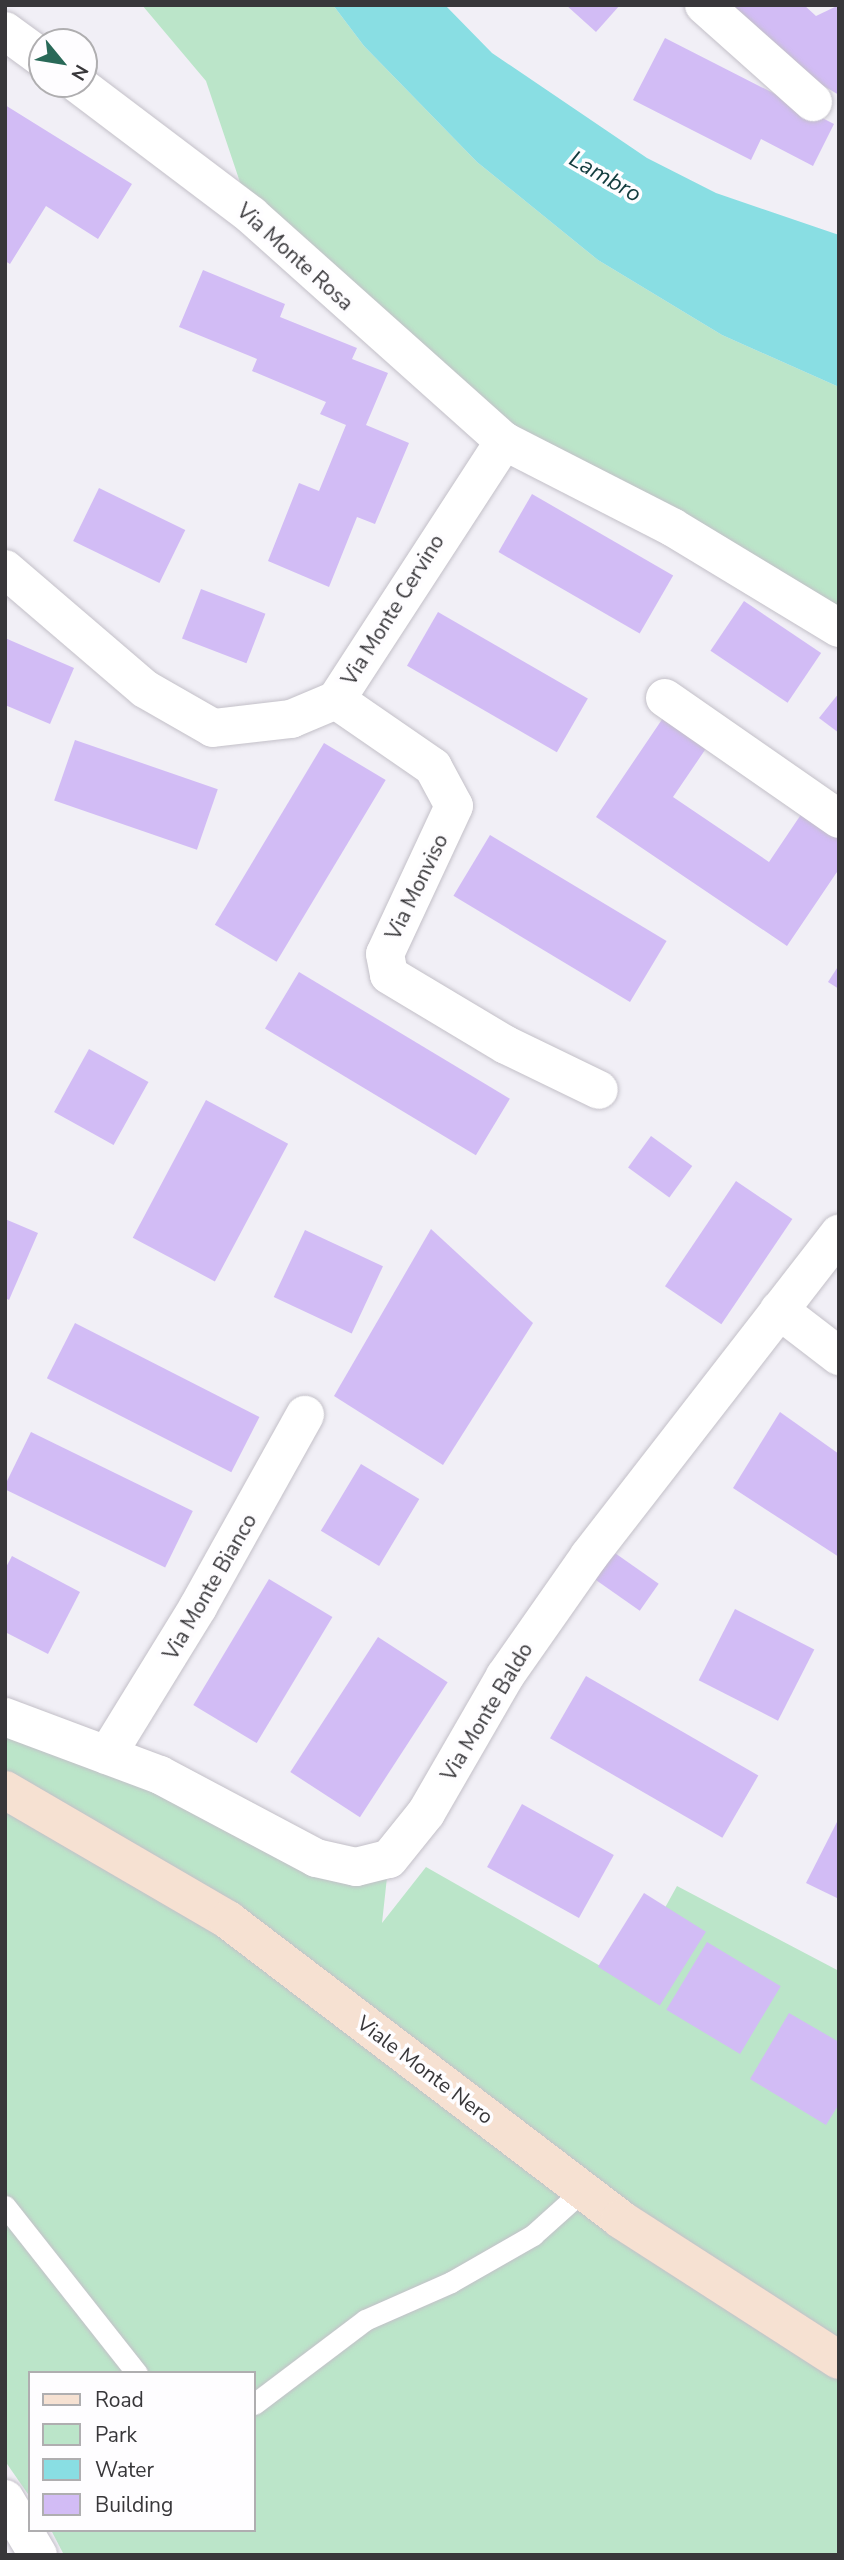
<!DOCTYPE html>
<html>
<head>
<meta charset="utf-8">
<style>
	body { margin:0 }
	#map { position:relative; width:844px; height:2560px; overflow:hidden; background:#f1eff6; font-family:"Nunito Sans",sans-serif }
	div>[style] { position:absolute }
	.green>* { inset:0; background:#bbe5c9 }
	.water>* { inset:0; background:#89dee3 }
	.building>* { inset:0; background:#d2bcf5; transform-origin:0 0 }
	.roads { filter:drop-shadow(0 0 2px #c3c0c8) drop-shadow(0 0 2px #c3c0c8) }
	.lane>* { height:21px; margin:-10.5px; padding:0 10.5px; transform-origin:10.5px; border-radius:10.5px; background:#fff }
	.street>* { height:38px; margin:-19px; padding:0 19px; transform-origin:19px; border-radius:19px; background:#fff }
	.secondary>* { height:38px; margin:-19px; padding:0 19px; transform-origin:19px; border-radius:19px; background:#f6e1d2 }
	span { translate:-50% -50%; white-space:nowrap; text-align:center; line-height:1.15; -webkit-text-stroke:7px #fefdff; paint-order:stroke }
	.street-label { font-size:21px; color:#38373a }
	.water-label { font-size:23px; color:#123c3e; font-style:italic }
	.frame { position:absolute; inset:0; border:7px solid #38373a; pointer-events:none }
	.legend { position:absolute; left:28px; top:2371px; width:228px; height:161px; box-sizing:border-box; background:#fefdff; border:2px solid #afaeb0; margin:0; padding:9px 12px; list-style:none; font-size:21px; color:#38373a }
	.legend li { display:flex; align-items:center; gap:14px; height:35px }
	.legend b { width:35px; border:2px solid #afaeb0 }
	.north { position:absolute; left:28px; top:28px; width:70px; height:70px; box-sizing:border-box; background:#fefdff; border:2px solid #afaeb0; border-radius:50%; rotate:120deg; font-size:19px; font-weight:700; line-height:28px; text-align:center; color:#38373a }
	.north::after { content:''; display:block; margin:auto; width:24px; height:32px; background:#296958; clip-path:polygon(50% 0,100% 100%,50% 72%,0 100%) }
</style>
</head>
<body>
<div id="map">
	<div class="green">
		<i style="clip-path:polygon(142px 5px,333px 5px,364px 46px,477px 162px,598px 260px,722px 335px,839px 387px,839px 628px,504px 441px,251px 215px,206px 81px)"></i>
		<i style="clip-path:polygon(5px 1717px,248px 1825px,389px 1859px,382px 1923px,426px 1867px,625px 1980px,677px 1886px,839px 1971px,839px 2360px,228px 1920px,5px 1790px)"></i>
		<i style="clip-path:polygon(5px 1806px,214px 1926px,839px 2377px,839px 2555px,64px 2555px,51px 2530px,254px 2530px,254px 2373px,30px 2373px,30px 2497px,5px 2461px)"></i>
	</div>
	<div class="water">
		<i style="clip-path:polygon(333px 5px,445px 5px,492px 53px,647px 158px,716px 193px,839px 235px,839px 387px,722px 335px,598px 260px,477px 162px,364px 46px)"></i>
	</div>
	<div class="building">
		<i style="clip-path:polygon(566px 5px,620px 5px,596px 32px)"></i>
		<i style="clip-path:polygon(725px 5px,804px 5px,816px 16px,839px 5px,839px 95px,797px 70px)"></i>
		<i style="clip-path:polygon(665px 38px,834px 124px,813px 166px,761px 139px,751px 160px,633px 100px)"></i>
		<i style="clip-path:polygon(5px 105px,132px 184px,98px 239px,46px 206px,10px 264px,5px 261px)"></i>
		<i style="clip-path:polygon(203px 270px,285px 304px,280px 317px,357px 348px,352px 359px,388px 373px,366px 425px,409px 443px,375px 524px,357px 517px,329px 587px,268px 561px,299px 483px,319px 491px,346px 425px,320px 414px,326px 402px,252px 371px,257px 359px,179px 327px)"></i>
		<i style="left:99px;top:488px;width:96px;height:59px;rotate:26deg"></i>
		<i style="left:532px;top:494px;width:163px;height:67px;rotate:30deg"></i>
		<i style="left:201px;top:589px;width:69px;height:53px;rotate:21deg"></i>
		<i style="left:744px;top:601px;width:93px;height:60px;rotate:34deg"></i>
		<i style="left:438px;top:612px;width:173px;height:62px;rotate:30deg"></i>
		<i style="clip-path:polygon(5px 638px,74px 668px,50px 724px,5px 705px)"></i>
		<i style="clip-path:polygon(839px 693px,839px 733px,819px 718px)"></i>
		<i style="clip-path:polygon(663px 718px,707px 747px,673px 797px,769px 862px,802px 813px,839px 838px,839px 869px,787px 946px,596px 817px)"></i>
		<i style="left:75px;top:740px;width:151px;height:64px;rotate:19deg"></i>
		<i style="left:324px;top:743px;width:72px;height:212px;rotate:31deg"></i>
		<i style="left:490px;top:835px;width:206px;height:71px;rotate:31deg"></i>
		<i style="clip-path:polygon(839px 965px,839px 989px,828px 982px)"></i>
		<i style="left:299px;top:972px;width:246px;height:66px;rotate:31deg"></i>
		<i style="left:89px;top:1049px;width:68px;height:72px;rotate:29deg"></i>
		<i style="left:206px;top:1100px;width:93px;height:156px;rotate:28deg"></i>
		<i style="left:651px;top:1136px;width:51px;height:39px;rotate:36deg"></i>
		<i style="left:736px;top:1181px;width:68px;height:127px;rotate:34deg"></i>
		<i style="clip-path:polygon(5px 1219px,38px 1233px,9px 1300px,5px 1298px)"></i>
		<i style="clip-path:polygon(431px 1229px,533px 1323px,443px 1465px,334px 1396px)"></i>
		<i style="left:305px;top:1230px;width:86px;height:74px;rotate:25deg"></i>
		<i style="left:75px;top:1323px;width:207px;height:62px;rotate:27deg"></i>
		<i style="clip-path:polygon(780px 1412px,839px 1454px,839px 1557px,733px 1488px)"></i>
		<i style="left:31px;top:1432px;width:180px;height:63px;rotate:26deg"></i>
		<i style="left:361px;top:1464px;width:68px;height:78px;rotate:31deg"></i>
		<i style="left:612px;top:1551px;width:57px;height:33px;rotate:35deg"></i>
		<i style="clip-path:polygon(12px 1556px,80px 1592px,48px 1654px,5px 1632px,5px 1569px)"></i>
		<i style="left:269px;top:1579px;width:74px;height:147px;rotate:31deg"></i>
		<i style="left:735px;top:1609px;width:89px;height:80px;rotate:27deg"></i>
		<i style="left:378px;top:1637px;width:83px;height:161px;rotate:33deg"></i>
		<i style="left:586px;top:1676px;width:199px;height:72px;rotate:30deg"></i>
		<i style="left:522px;top:1804px;width:105px;height:72px;rotate:29deg"></i>
		<i style="clip-path:polygon(839px 1818px,839px 1899px,806px 1883px)"></i>
		<i style="left:644px;top:1893px;width:73px;height:87px;rotate:32deg"></i>
		<i style="left:707px;top:1942px;width:86px;height:79px;rotate:31deg"></i>
		<i style="clip-path:polygon(789px 2013px,839px 2042px,839px 2104px,826px 2125px,750px 2079px)"></i>
	</div>
	<div class="roads">
		<div class="lane">
			<i style="left:5px;top:2206px;width:213px;rotate:51.7deg"></i>
			<i style="left:254px;top:2404px;width:139px;rotate:-37.1deg"></i>
			<i style="left:365px;top:2320px;width:94px;rotate:-23.8deg"></i>
			<i style="left:451px;top:2282px;width:95px;rotate:-29.8deg"></i>
			<i style="left:533px;top:2235px;width:66px;rotate:-41.9deg"></i>
		</div>
		<div class="street">
			<i style="left:704px;top:5px;width:146px;rotate:41.7deg"></i>
			<i style="left:5px;top:31px;width:46px;rotate:36.1deg"></i>
			<i style="left:78px;top:84px;width:217px;rotate:37.1deg"></i>
			<i style="left:251px;top:215px;width:339px;rotate:41.8deg"></i>
			<i style="left:504px;top:441px;width:189px;rotate:27.1deg"></i>
			<i style="left:672px;top:527px;width:195px;rotate:31.2deg"></i>
			<i style="left:5px;top:569px;width:184px;rotate:40.6deg"></i>
			<i style="left:145px;top:689px;width:78px;rotate:29.8deg"></i>
			<i style="left:213px;top:728px;width:79px;rotate:-6.6deg"></i>
			<i style="left:291px;top:719px;width:49px;rotate:-22.9deg"></i>
			<i style="left:336px;top:700px;width:309px;rotate:-57deg"></i>
			<i style="left:665px;top:698px;width:212px;rotate:34.8deg"></i>
			<i style="left:336px;top:700px;width:118px;rotate:34.6deg"></i>
			<i style="left:433px;top:767px;width:44px;rotate:61.7deg"></i>
			<i style="left:454px;top:806px;width:163px;rotate:115deg"></i>
			<i style="left:385px;top:954px;width:21px;rotate:79deg"></i>
			<i style="left:389px;top:975px;width:136px;rotate:30.9deg"></i>
			<i style="left:506px;top:1045px;width:103px;rotate:25.8deg"></i>
			<i style="left:779px;top:1310px;width:76px;rotate:37.5deg"></i>
			<i style="left:5px;top:1717px;width:165px;rotate:20.5deg"></i>
			<i style="left:160px;top:1775px;width:177px;rotate:28deg"></i>
			<i style="left:316px;top:1858px;width:41px;rotate:12.7deg"></i>
			<i style="left:356px;top:1867px;width:34px;rotate:-14deg"></i>
			<i style="left:389px;top:1859px;width:59px;rotate:-51.2deg"></i>
			<i style="left:426px;top:1813px;width:158px;rotate:-60deg"></i>
			<i style="left:505px;top:1676px;width:146px;rotate:-55deg"></i>
			<i style="left:589px;top:1556px;width:408px;rotate:-52.2deg"></i>
			<i style="left:107px;top:1755px;width:174px;rotate:-58.4deg"></i>
			<i style="left:198px;top:1607px;width:220px;rotate:-60.9deg"></i>
			<i style="left:5px;top:2499px;width:65px;rotate:59.5deg"></i>
		</div>
		<div class="secondary">
			<i style="left:5px;top:1790px;width:258px;rotate:30.2deg"></i>
			<i style="left:228px;top:1920px;width:493px;rotate:37.3deg"></i>
			<i style="left:620px;top:2219px;width:260px;rotate:32.8deg"></i>
		</div>
	</div>
	<div class="street-label">
		<span style="left:295px;top:257px;rotate:42deg">Via Monte Rosa</span>
		<span style="left:393px;top:610px;rotate:-58deg">Via Monte Cervino</span>
		<span style="left:417px;top:887px;rotate:-64deg">Via Monviso</span>
		<span style="left:210px;top:1587px;rotate:-60deg">Via Monte Bianco</span>
		<span style="left:487px;top:1712px;rotate:-59deg">Via Monte Baldo</span>
		<span style="left:425px;top:2070px;rotate:37deg">Viale Monte Nero</span>
	</div>
	<div class="water-label">
		<span style="left:605px;top:177px;rotate:30deg">Lambro</span>
	</div>
	<div class="frame"></div>
	<ul class="legend">
	<li><b style="height:9px;background:#f6e1d2"></b>Road</li>
	<li><b style="height:19px;background:#bbe5c9"></b>Park</li>
	<li><b style="height:19px;background:#89dee3"></b>Water</li>
	<li><b style="height:19px;background:#d2bcf5"></b>Building</li>
	</ul>
	<div class="north">N</div>
</div>
</body>
</html>
